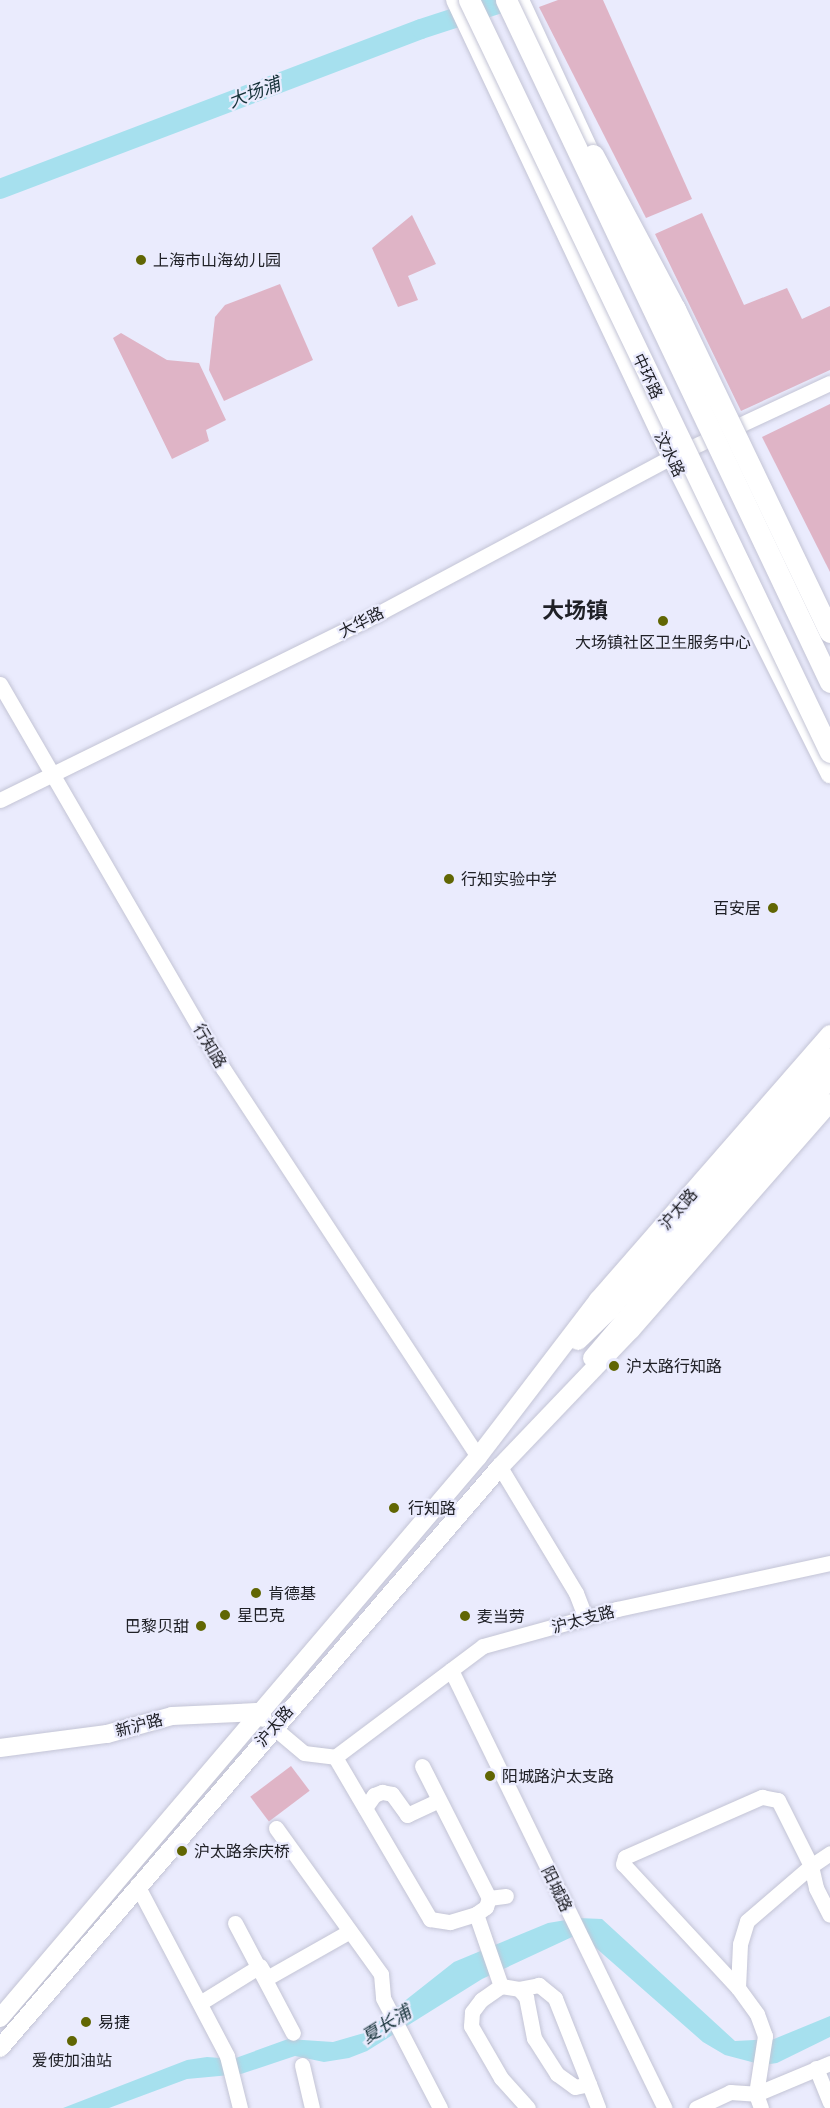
<!DOCTYPE html>
<html>
<head>
<meta charset="utf-8">
<style>
	body { margin:0 }
	#map { position:relative; width:830px; height:2108px; overflow:hidden; background:#eaebfd; font-family:Commissioner,"Noto Sans SC",sans-serif }
	div>[style] { position:absolute }
	.green>* { inset:0; background:#dfb4c6; transform-origin:0 0 }
	.water>* { inset:0; background:#a6e0ee }
	.river>* { height:20px; margin:-10px; padding:0 10px; transform-origin:10px; border-radius:10px; background:#a6e0ee }
	.roads { filter:drop-shadow(0 0 2px #c3c4d5) drop-shadow(0 0 2px #c3c4d5) }
	.minor>* { height:15px; margin:-7.5px; padding:0 7.5px; transform-origin:7.5px; border-radius:7.5px; background:#fff }
	.major>* { height:18px; margin:-9px; padding:0 9px; transform-origin:9px; border-radius:9px; background:#fff }
	.bridges { filter:drop-shadow(0 0 2px #c3c4d5) drop-shadow(0 0 2px #c3c4d5) }
	.highway-bridge>* { height:21px; margin:-10.5px; padding:0 10.5px; transform-origin:10.5px; border-radius:10.5px; background:#fff }
	.dots>* { width:16px; height:16px; translate:-50% -50%; box-sizing:border-box; border:3px solid #eaebfd; border-radius:50% }
	span { translate:-50% -50%; white-space:nowrap; text-align:center; line-height:1.15; -webkit-text-stroke:4.5px #eaebfd; paint-order:stroke }
	.poi-label { font-size:16px; color:#202127 }
	.left { translate:0 -50%; text-align:left }
	.right { translate:-100% -50%; text-align:right }
	.street-label { font-size:16px; color:#202127 }
	.water-label { font-size:18px; color:#153138; font-style:italic }
	.district-label { font-size:22px; color:#202127; font-weight:700 }
</style>
</head>
<body>
<div id="map">
	<div class="green">
		<i style="clip-path:polygon(558px 0,603px 0,692px 199px,646px 218px,539px 7px)"></i>
		<i style="clip-path:polygon(702px 213px,744px 305px,787px 288px,802px 319px,830px 306px,830px 370px,741px 411px,655px 234px)"></i>
		<i style="clip-path:polygon(412px 215px,436px 264px,408px 276px,418px 300px,398px 307px,372px 248px)"></i>
		<i style="clip-path:polygon(280px 284px,313px 360px,224px 401px,209px 370px,215px 317px,225px 305px)"></i>
		<i style="clip-path:polygon(121px 333px,167px 360px,199px 363px,226px 420px,206px 430px,209px 441px,172px 459px,113px 338px)"></i>
		<i style="clip-path:polygon(830px 404px,830px 572px,762px 437px)"></i>
		<i style="left:291px;top:1766px;width:31px;height:51px;rotate:53deg"></i>
	</div>
	<div class="water">
		<i style="clip-path:polygon(578px 1918px,602px 1919px,735px 2041px,774px 2039px,830px 2016px,830px 2037px,777px 2063px,763px 2065px,725px 2055px,703px 2042px,588px 1941px,572px 1937px,482px 1979px,367px 2051px,349px 2058px,324px 2062px,295px 2056px,241px 2074px,187px 2079px,109px 2108px,63px 2108px,187px 2060px,207px 2057px,233px 2059px,288px 2039px,333px 2042px,364px 2033px,454px 1962px,548px 1923px)"></i>
	</div>
	<div class="river">
		<i style="left:0;top:189px;width:450px;rotate:-20.8deg"></i>
		<i style="left:421px;top:29px;width:94px;rotate:-18deg"></i>
	</div>
	<div class="roads">
		<div class="minor">
			<i style="left:0;top:684px;width:446px;rotate:59.9deg"></i>
			<i style="left:224px;top:1070px;width:463px;rotate:56.7deg"></i>
			<i style="left:0;top:800px;width:406px;rotate:-26.2deg"></i>
			<i style="left:364px;top:621px;width:348px;rotate:-28.1deg"></i>
			<i style="left:671px;top:457px;width:175px;rotate:-25deg"></i>
			<i style="left:500px;top:1467px;width:147px;rotate:58.9deg"></i>
			<i style="left:576px;top:1593px;width:26px;rotate:69deg"></i>
			<i style="left:451px;top:1670px;width:487px;rotate:64deg"></i>
			<i style="left:273px;top:1727px;width:40px;rotate:40deg"></i>
			<i style="left:304px;top:1753px;width:31px;rotate:7deg"></i>
			<i style="left:335px;top:1757px;width:185px;rotate:-36.9deg"></i>
			<i style="left:483px;top:1646px;width:139px;rotate:-15.4deg"></i>
			<i style="left:617px;top:1609px;width:218px;rotate:-12.2deg"></i>
			<i style="left:335px;top:1757px;width:188px;rotate:59.6deg"></i>
			<i style="left:430px;top:1919px;width:20px;rotate:9deg"></i>
			<i style="left:450px;top:1922px;width:27px;rotate:-17deg"></i>
			<i style="left:476px;top:1914px;width:12px;rotate:-35deg"></i>
			<i style="left:486px;top:1907px;width:9px;rotate:-72deg"></i>
			<i style="left:489px;top:1898px;width:148px;rotate:-116.9deg"></i>
			<i style="left:365px;top:1808px;width:16px;rotate:-55deg"></i>
			<i style="left:374px;top:1795px;width:9px;rotate:-21deg"></i>
			<i style="left:382px;top:1792px;width:10px;rotate:11deg"></i>
			<i style="left:392px;top:1794px;width:26px;rotate:54deg"></i>
			<i style="left:407px;top:1815px;width:35px;rotate:-25deg"></i>
			<i style="left:276px;top:1828px;width:180px;rotate:54.3deg"></i>
			<i style="left:381px;top:1974px;width:24px;rotate:85deg"></i>
			<i style="left:383px;top:1998px;width:124px;rotate:62.6deg"></i>
			<i style="left:137px;top:1885px;width:193px;rotate:62.2deg"></i>
			<i style="left:227px;top:2056px;width:54px;rotate:76deg"></i>
			<i style="left:489px;top:1898px;width:17px;rotate:-7deg"></i>
			<i style="left:476px;top:1914px;width:76px;rotate:70.9deg"></i>
			<i style="left:501px;top:1986px;width:24px;rotate:145deg"></i>
			<i style="left:481px;top:2000px;width:15px;rotate:127deg"></i>
			<i style="left:472px;top:2012px;width:14px;rotate:94deg"></i>
			<i style="left:471px;top:2026px;width:60px;rotate:60deg"></i>
			<i style="left:501px;top:2078px;width:40px;rotate:48deg"></i>
			<i style="left:235px;top:1923px;width:124px;rotate:62.2deg"></i>
			<i style="left:501px;top:1986px;width:18px;rotate:9deg"></i>
			<i style="left:519px;top:1989px;width:11px;rotate:49deg"></i>
			<i style="left:526px;top:1997px;width:42px;rotate:79deg"></i>
			<i style="left:534px;top:2038px;width:43px;rotate:57.4deg"></i>
			<i style="left:557px;top:2074px;width:22px;rotate:36deg"></i>
			<i style="left:575px;top:2087px;width:14px;rotate:-12deg"></i>
			<i style="left:589px;top:2084px;width:92px;rotate:-111.6deg"></i>
			<i style="left:555px;top:1998px;width:21px;rotate:-141deg"></i>
			<i style="left:539px;top:1985px;width:20px;rotate:169deg"></i>
			<i style="left:738px;top:1988px;width:169px;rotate:-132.8deg"></i>
			<i style="left:623px;top:1864px;width:7px;rotate:-74deg"></i>
			<i style="left:625px;top:1857px;width:150px;rotate:-23.7deg"></i>
			<i style="left:762px;top:1797px;width:16px;rotate:11deg"></i>
			<i style="left:778px;top:1800px;width:74px;rotate:63.4deg"></i>
			<i style="left:811px;top:1866px;width:23px;rotate:-34deg"></i>
			<i style="left:200px;top:2003px;width:70px;rotate:-31.7deg"></i>
			<i style="left:260px;top:1966px;width:14px;rotate:60deg"></i>
			<i style="left:267px;top:1978px;width:95px;rotate:-29.5deg"></i>
			<i style="left:302px;top:2065px;width:44px;rotate:76.9deg"></i>
			<i style="left:816px;top:2068px;width:37px;rotate:68deg"></i>
			<i style="left:589px;top:2084px;width:26px;rotate:69deg"></i>
			<i style="left:696px;top:2108px;width:38px;rotate:-25deg"></i>
			<i style="left:730px;top:2092px;width:26px;rotate:4deg"></i>
			<i style="left:756px;top:2094px;width:80px;rotate:-22.7deg"></i>
			<i style="left:761px;top:2108px;width:15px;rotate:-110deg"></i>
			<i style="left:756px;top:2094px;width:59px;rotate:-81.2deg"></i>
			<i style="left:765px;top:2036px;width:23px;rotate:-110deg"></i>
			<i style="left:757px;top:2014px;width:32px;rotate:-126deg"></i>
			<i style="left:738px;top:1988px;width:44px;rotate:-87.4deg"></i>
			<i style="left:740px;top:1944px;width:24px;rotate:-73deg"></i>
			<i style="left:747px;top:1921px;width:84px;rotate:-40.7deg"></i>
			<i style="left:811px;top:1866px;width:23px;rotate:77deg"></i>
			<i style="left:816px;top:1888px;width:30px;rotate:63deg"></i>
		</div>
		<div class="major">
			<i style="left:455px;top:0;width:505px;rotate:64.7deg"></i>
			<i style="left:671px;top:457px;width:355px;rotate:63.4deg"></i>
			<i style="left:520px;top:0;width:184px;rotate:65.2deg"></i>
			<i style="left:578px;top:1341px;width:45px;rotate:-44.1deg"></i>
			<i style="left:610px;top:1310px;width:335px;rotate:-49deg"></i>
			<i style="left:592px;top:1358px;width:367px;rotate:-49.5deg"></i>
			<i style="left:0;top:1748px;width:108px;rotate:-7.5deg"></i>
			<i style="left:107px;top:1734px;width:67px;rotate:-15.5deg"></i>
			<i style="left:172px;top:1716px;width:85px;rotate:-2.7deg"></i>
			<i style="left:257px;top:1712px;width:8px;rotate:45deg"></i>
			<i style="left:0;top:2018px;width:737px;rotate:-49.57deg"></i>
			<i style="left:478px;top:1457px;width:198px;rotate:-52.6deg"></i>
			<i style="left:598px;top:1300px;width:353px;rotate:-48.9deg"></i>
			<i style="left:0;top:2048px;width:767px;rotate:-49.29deg"></i>
			<i style="left:500px;top:1467px;width:190px;rotate:-46.3deg"></i>
			<i style="left:631px;top:1330px;width:302px;rotate:-48.8deg"></i>
		</div>
	</div>
	<div class="bridges">
		<div class="highway-bridge">
			<i style="left:469px;top:0;width:834px;rotate:64.36deg"></i>
			<i style="left:506px;top:0;width:755px;rotate:64.59deg"></i>
			<i style="left:593px;top:155px;width:174px;rotate:62deg"></i>
			<i style="left:675px;top:309px;width:358px;rotate:64.4deg"></i>
		</div>
	</div>
	<div class="dots">
		<i style="left:141px;top:260px;background:#616603"></i>
		<i style="left:663px;top:621px;background:#616603"></i>
		<i style="left:449px;top:879px;background:#616603"></i>
		<i style="left:773px;top:908px;background:#616603"></i>
		<i style="left:614px;top:1366px;background:#616603"></i>
		<i style="left:394px;top:1508px;background:#616603"></i>
		<i style="left:256px;top:1593px;background:#616603"></i>
		<i style="left:225px;top:1615px;background:#616603"></i>
		<i style="left:465px;top:1616px;background:#616603"></i>
		<i style="left:201px;top:1626px;background:#616603"></i>
		<i style="left:490px;top:1776px;background:#616603"></i>
		<i style="left:182px;top:1851px;background:#616603"></i>
		<i style="left:86px;top:2022px;background:#616603"></i>
		<i style="left:72px;top:2041px;background:#616603"></i>
	</div>
	<div class="poi-label">
		<span class="left" style="left:153px;top:260px">上海市山海幼儿园</span>
		<span style="left:663px;top:642px">大场镇社区卫生服务中心</span>
		<span class="left" style="left:461px;top:879px">行知实验中学</span>
		<span class="right" style="left:761px;top:908px">百安居</span>
		<span class="left" style="left:626px;top:1366px">沪太路行知路</span>
		<span class="left" style="left:408px;top:1508px">行知路</span>
		<span class="left" style="left:268px;top:1593px">肯德基</span>
		<span class="left" style="left:237px;top:1615px">星巴克</span>
		<span class="left" style="left:477px;top:1616px">麦当劳</span>
		<span class="right" style="left:189px;top:1626px">巴黎贝甜</span>
		<span class="left" style="left:502px;top:1776px">阳城路沪太支路</span>
		<span class="left" style="left:194px;top:1851px">沪太路余庆桥</span>
		<span class="left" style="left:98px;top:2022px">易捷</span>
		<span style="left:72px;top:2060px">爱使加油站</span>
	</div>
	<div class="street-label">
		<span style="left:648px;top:376px;rotate:65deg">中环路</span>
		<span style="left:670px;top:454px;rotate:64deg">汶水路</span>
		<span style="left:361px;top:622px;rotate:-27deg">大华路</span>
		<span style="left:210px;top:1046px;rotate:59deg">行知路</span>
		<span style="left:678px;top:1209px;rotate:-49deg">沪太路</span>
		<span style="left:583px;top:1619px;rotate:-15deg">沪太支路</span>
		<span style="left:139px;top:1725px;rotate:-15deg">新沪路</span>
		<span style="left:274px;top:1726px;rotate:-49deg">沪太路</span>
		<span style="left:557px;top:1889px;rotate:64deg">阳城路</span>
	</div>
	<div class="water-label">
		<span style="left:254px;top:92px;rotate:-21deg">大场浦</span>
		<span style="left:386px;top:2024px;rotate:-32deg">夏长浦</span>
	</div>
	<div class="district-label">
		<span style="left:575px;top:610px">大场镇</span>
	</div>
</div>
</body>
</html>
